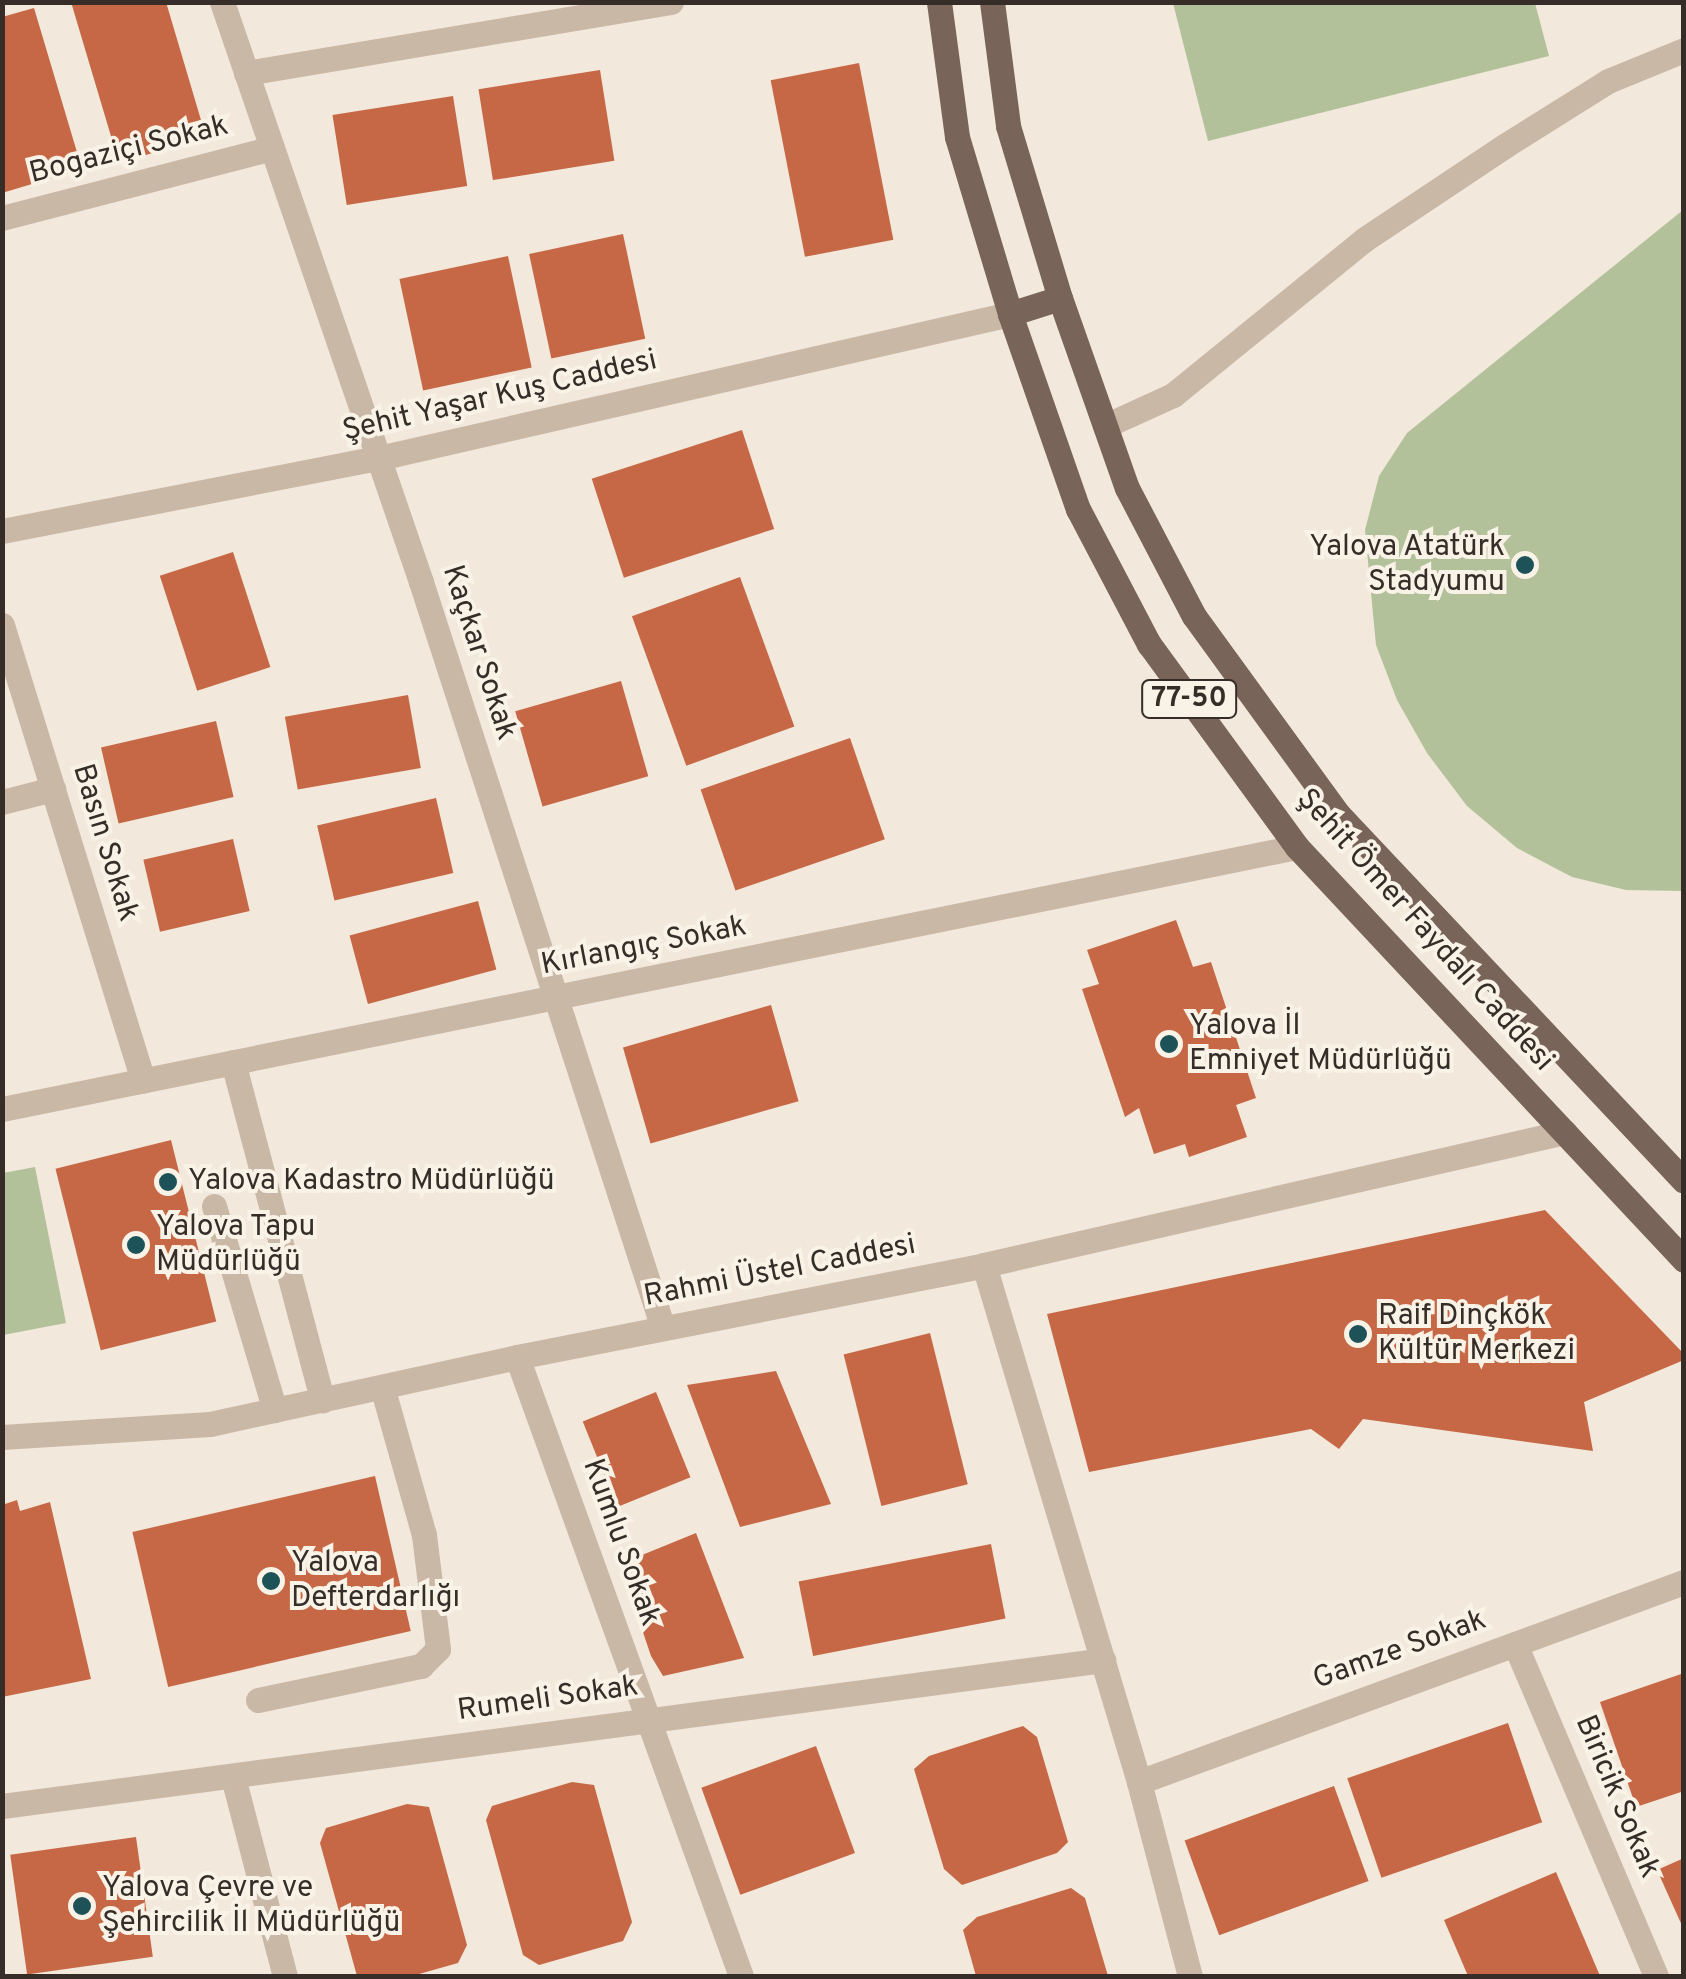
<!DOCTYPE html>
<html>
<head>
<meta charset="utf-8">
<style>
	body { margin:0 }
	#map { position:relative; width:1686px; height:1979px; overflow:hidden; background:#f2e8db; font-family:Overpass,sans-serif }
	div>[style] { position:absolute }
	.green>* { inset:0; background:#b3c19b }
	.building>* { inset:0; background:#c66845; transform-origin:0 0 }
	.minor>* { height:25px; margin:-12.5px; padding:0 12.5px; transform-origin:12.5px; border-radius:12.5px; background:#cab8a7 }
	.major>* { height:25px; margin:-12.5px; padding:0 12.5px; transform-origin:12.5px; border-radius:12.5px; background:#786459 }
	.dots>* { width:28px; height:28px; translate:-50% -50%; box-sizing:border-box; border:5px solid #f9f2e7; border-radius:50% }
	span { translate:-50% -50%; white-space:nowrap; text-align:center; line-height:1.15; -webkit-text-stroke:8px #f9f2e7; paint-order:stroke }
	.shield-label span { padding:2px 8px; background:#f9f2e7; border:2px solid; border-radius:8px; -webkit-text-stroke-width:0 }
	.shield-label { font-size:28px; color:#362d28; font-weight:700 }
	.street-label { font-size:30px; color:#362d28 }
	.poi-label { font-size:30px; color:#362d28 }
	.right { translate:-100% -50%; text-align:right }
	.left { translate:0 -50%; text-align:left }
	.frame { position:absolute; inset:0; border:5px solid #362d28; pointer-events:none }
</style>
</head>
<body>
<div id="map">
	<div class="green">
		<i style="clip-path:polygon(1173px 3px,1535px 3px,1549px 56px,1208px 141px)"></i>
		<i style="clip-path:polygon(1683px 210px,1683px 891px,1626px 890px,1572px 877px,1517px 848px,1467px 806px,1427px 753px,1397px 700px,1376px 645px,1365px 530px,1379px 476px,1407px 433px)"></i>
		<i style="clip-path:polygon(35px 1167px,66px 1323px,3px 1335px,3px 1173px)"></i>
	</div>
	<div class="building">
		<i style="clip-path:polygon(71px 2px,166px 2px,206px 137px,119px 163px)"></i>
		<i style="clip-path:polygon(34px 8px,82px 169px,2px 193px,2px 17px)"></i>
		<i style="left:859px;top:63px;width:180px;height:90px;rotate:79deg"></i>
		<i style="left:600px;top:70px;width:92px;height:123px;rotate:81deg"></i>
		<i style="left:453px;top:96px;width:91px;height:122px;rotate:81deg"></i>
		<i style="left:623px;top:234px;width:107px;height:96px;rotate:78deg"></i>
		<i style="left:508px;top:256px;width:114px;height:111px;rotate:78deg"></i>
		<i style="left:742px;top:430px;width:104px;height:158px;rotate:72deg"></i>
		<i style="left:233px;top:552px;width:121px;height:77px;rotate:72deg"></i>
		<i style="left:740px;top:577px;width:159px;height:115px;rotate:70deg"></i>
		<i style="left:621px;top:681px;width:99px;height:110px;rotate:74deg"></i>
		<i style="left:408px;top:695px;width:74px;height:125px;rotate:80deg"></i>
		<i style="left:216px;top:721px;width:78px;height:118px;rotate:77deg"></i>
		<i style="left:850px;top:738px;width:107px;height:158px;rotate:71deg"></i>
		<i style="left:436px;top:798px;width:77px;height:122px;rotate:77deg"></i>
		<i style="left:233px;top:839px;width:74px;height:92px;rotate:77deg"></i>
		<i style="left:478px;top:901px;width:71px;height:133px;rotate:75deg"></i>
		<i style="clip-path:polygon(1176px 920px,1193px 967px,1211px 962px,1256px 1098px,1236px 1105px,1247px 1137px,1189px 1157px,1185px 1144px,1154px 1154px,1139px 1108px,1125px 1117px,1082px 989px,1099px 984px,1087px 950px)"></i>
		<i style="left:771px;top:1005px;width:100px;height:154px;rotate:74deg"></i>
		<i style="left:171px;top:1140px;width:187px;height:119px;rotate:76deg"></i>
		<i style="clip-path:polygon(1545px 1210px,1684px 1354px,1684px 1360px,1584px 1402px,1593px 1451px,1363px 1419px,1339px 1449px,1311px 1429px,1089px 1472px,1047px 1314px)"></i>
		<i style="left:930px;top:1333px;width:156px;height:89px;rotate:76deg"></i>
		<i style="clip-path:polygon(776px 1371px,831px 1504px,740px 1527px,687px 1385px)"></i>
		<i style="left:656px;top:1392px;width:92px;height:79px;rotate:68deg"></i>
		<i style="left:375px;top:1476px;width:159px;height:249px;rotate:77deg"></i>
		<i style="clip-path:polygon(17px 1500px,20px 1511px,50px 1502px,91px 1679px,2px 1697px,2px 1505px)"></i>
		<i style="clip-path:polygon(696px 1533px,744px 1658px,663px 1676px,651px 1656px,620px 1564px)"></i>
		<i style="left:991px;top:1544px;width:76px;height:196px;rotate:79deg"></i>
		<i style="clip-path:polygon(1684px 1673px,1684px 1791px,1636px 1807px,1600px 1702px)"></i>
		<i style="left:1508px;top:1723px;width:105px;height:170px;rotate:71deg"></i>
		<i style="clip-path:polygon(1023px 1726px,1037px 1737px,1068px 1842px,1057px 1853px,962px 1885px,944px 1869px,914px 1769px,929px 1756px)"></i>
		<i style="left:816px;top:1746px;width:114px;height:122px;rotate:70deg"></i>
		<i style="clip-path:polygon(572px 1782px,594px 1785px,632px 1922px,623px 1941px,539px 1965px,523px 1955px,486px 1820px,492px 1806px)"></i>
		<i style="left:1334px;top:1786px;width:101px;height:159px;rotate:70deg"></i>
		<i style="clip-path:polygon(407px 1804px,429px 1807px,467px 1945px,458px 1963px,412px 1976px,357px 1976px,320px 1843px,326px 1828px)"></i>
		<i style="left:136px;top:1837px;width:121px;height:127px;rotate:82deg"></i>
		<i style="clip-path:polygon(1684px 1858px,1684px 1930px,1657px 1870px)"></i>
		<i style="clip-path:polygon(1556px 1872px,1600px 1976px,1468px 1976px,1444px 1920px)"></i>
		<i style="clip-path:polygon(1071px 1888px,1085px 1898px,1108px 1976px,976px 1976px,963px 1930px,977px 1917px)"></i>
	</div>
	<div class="minor">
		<i style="left:222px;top:2px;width:613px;rotate:71.06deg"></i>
		<i style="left:421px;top:582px;width:784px;rotate:72.03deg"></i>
		<i style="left:246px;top:73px;width:431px;rotate:-9.5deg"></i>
		<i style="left:2px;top:218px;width:279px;rotate:-14.5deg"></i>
		<i style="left:1105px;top:426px;width:75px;rotate:-24.5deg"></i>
		<i style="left:1173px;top:395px;width:247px;rotate:-39.1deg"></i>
		<i style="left:1365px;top:239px;width:169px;rotate:-33.7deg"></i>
		<i style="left:1506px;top:145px;width:120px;rotate:-32.1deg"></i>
		<i style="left:1608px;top:81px;width:82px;rotate:-22.2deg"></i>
		<i style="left:2px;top:531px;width:384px;rotate:-11deg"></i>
		<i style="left:379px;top:458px;width:647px;rotate:-12.86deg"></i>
		<i style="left:2px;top:625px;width:477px;rotate:72.8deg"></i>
		<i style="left:2px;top:802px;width:53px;rotate:-14.3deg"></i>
		<i style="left:233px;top:1062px;width:350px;rotate:75.2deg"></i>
		<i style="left:2px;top:1109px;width:1321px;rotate:-11.44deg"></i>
		<i style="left:214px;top:1206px;width:213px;rotate:73.4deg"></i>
		<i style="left:984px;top:1265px;width:540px;rotate:73.31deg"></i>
		<i style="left:1139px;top:1782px;width:201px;rotate:75.3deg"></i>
		<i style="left:517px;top:1357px;width:658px;rotate:70.11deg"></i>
		<i style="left:2px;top:1437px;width:208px;rotate:-3.6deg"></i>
		<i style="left:210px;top:1424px;width:314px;rotate:-12.3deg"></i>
		<i style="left:517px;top:1357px;width:476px;rotate:-11.1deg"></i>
		<i style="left:984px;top:1265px;width:596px;rotate:-12.89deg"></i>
		<i style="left:1515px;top:1644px;width:361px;rotate:67deg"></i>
		<i style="left:258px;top:1700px;width:167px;rotate:-11.8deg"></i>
		<i style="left:421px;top:1666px;width:24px;rotate:-45deg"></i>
		<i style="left:438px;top:1649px;width:115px;rotate:-97deg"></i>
		<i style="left:424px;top:1535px;width:154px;rotate:-105.8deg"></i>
		<i style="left:233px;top:1777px;width:206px;rotate:75.4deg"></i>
		<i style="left:1139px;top:1782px;width:581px;rotate:-20.15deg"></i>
		<i style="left:2px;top:1806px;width:1111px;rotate:-7.55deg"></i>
	</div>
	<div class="major">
		<i style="left:939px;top:2px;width:136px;rotate:82.4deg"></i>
		<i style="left:957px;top:137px;width:185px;rotate:73.3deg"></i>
		<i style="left:1010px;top:314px;width:207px;rotate:70.8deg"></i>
		<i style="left:1078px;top:509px;width:153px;rotate:62.3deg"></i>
		<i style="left:1149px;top:644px;width:251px;rotate:53.9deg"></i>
		<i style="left:1297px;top:847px;width:566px;rotate:46.86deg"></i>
		<i style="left:992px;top:2px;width:125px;rotate:82.6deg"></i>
		<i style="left:1008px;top:126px;width:180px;rotate:73.2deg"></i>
		<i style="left:1060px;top:298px;width:201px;rotate:70.6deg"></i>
		<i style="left:1127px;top:488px;width:144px;rotate:62.4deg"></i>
		<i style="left:1194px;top:616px;width:245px;rotate:54deg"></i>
		<i style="left:1338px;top:814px;width:504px;rotate:46.69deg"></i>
		<i style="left:1010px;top:314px;width:52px;rotate:-17.7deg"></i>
	</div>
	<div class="dots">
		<i style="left:1525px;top:565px;background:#1d5258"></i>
		<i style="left:1169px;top:1044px;background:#1d5258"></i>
		<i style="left:168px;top:1182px;background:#1d5258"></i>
		<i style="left:136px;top:1245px;background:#1d5258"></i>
		<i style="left:1358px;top:1334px;background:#1d5258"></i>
		<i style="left:271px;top:1581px;background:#1d5258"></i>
		<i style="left:82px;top:1906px;background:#1d5258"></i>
	</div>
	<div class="shield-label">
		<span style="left:1189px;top:699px">77-50</span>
	</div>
	<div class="street-label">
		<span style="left:129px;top:151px;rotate:-14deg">Bogaziçi Sokak</span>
		<span style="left:500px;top:397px;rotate:-13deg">Şehit Yaşar Kuş Caddesi</span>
		<span style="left:478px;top:653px;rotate:72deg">Kaçkar Sokak</span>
		<span style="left:104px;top:843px;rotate:73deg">Basın Sokak</span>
		<span style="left:1424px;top:931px;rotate:48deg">Şehit Ömer Faydalı Caddesi</span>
		<span style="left:644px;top:947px;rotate:-11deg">Kırlangıç Sokak</span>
		<span style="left:780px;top:1272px;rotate:-11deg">Rahmi Üstel Caddesi</span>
		<span style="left:620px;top:1543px;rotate:70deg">Kumlu Sokak</span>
		<span style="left:1400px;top:1651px;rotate:-20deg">Gamze Sokak</span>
		<span style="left:548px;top:1700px;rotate:-8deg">Rumeli Sokak</span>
		<span style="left:1616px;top:1797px;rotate:67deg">Biricik Sokak</span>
	</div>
	<div class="poi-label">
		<span class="right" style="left:1505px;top:565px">Yalova Atatürk<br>Stadyumu</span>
		<span class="left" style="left:1189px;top:1044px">Yalova İl<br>Emniyet Müdürlüğü</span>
		<span class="left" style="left:188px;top:1182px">Yalova Kadastro Müdürlüğü</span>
		<span class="left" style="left:156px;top:1245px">Yalova Tapu<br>Müdürlüğü</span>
		<span class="left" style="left:1378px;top:1334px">Raif Dinçkök<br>Kültür Merkezi</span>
		<span class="left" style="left:291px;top:1581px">Yalova<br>Defterdarlığı</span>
		<span class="left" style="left:102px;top:1906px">Yalova Çevre ve<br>Şehircilik İl Müdürlüğü</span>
	</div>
	<div class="frame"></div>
</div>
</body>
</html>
